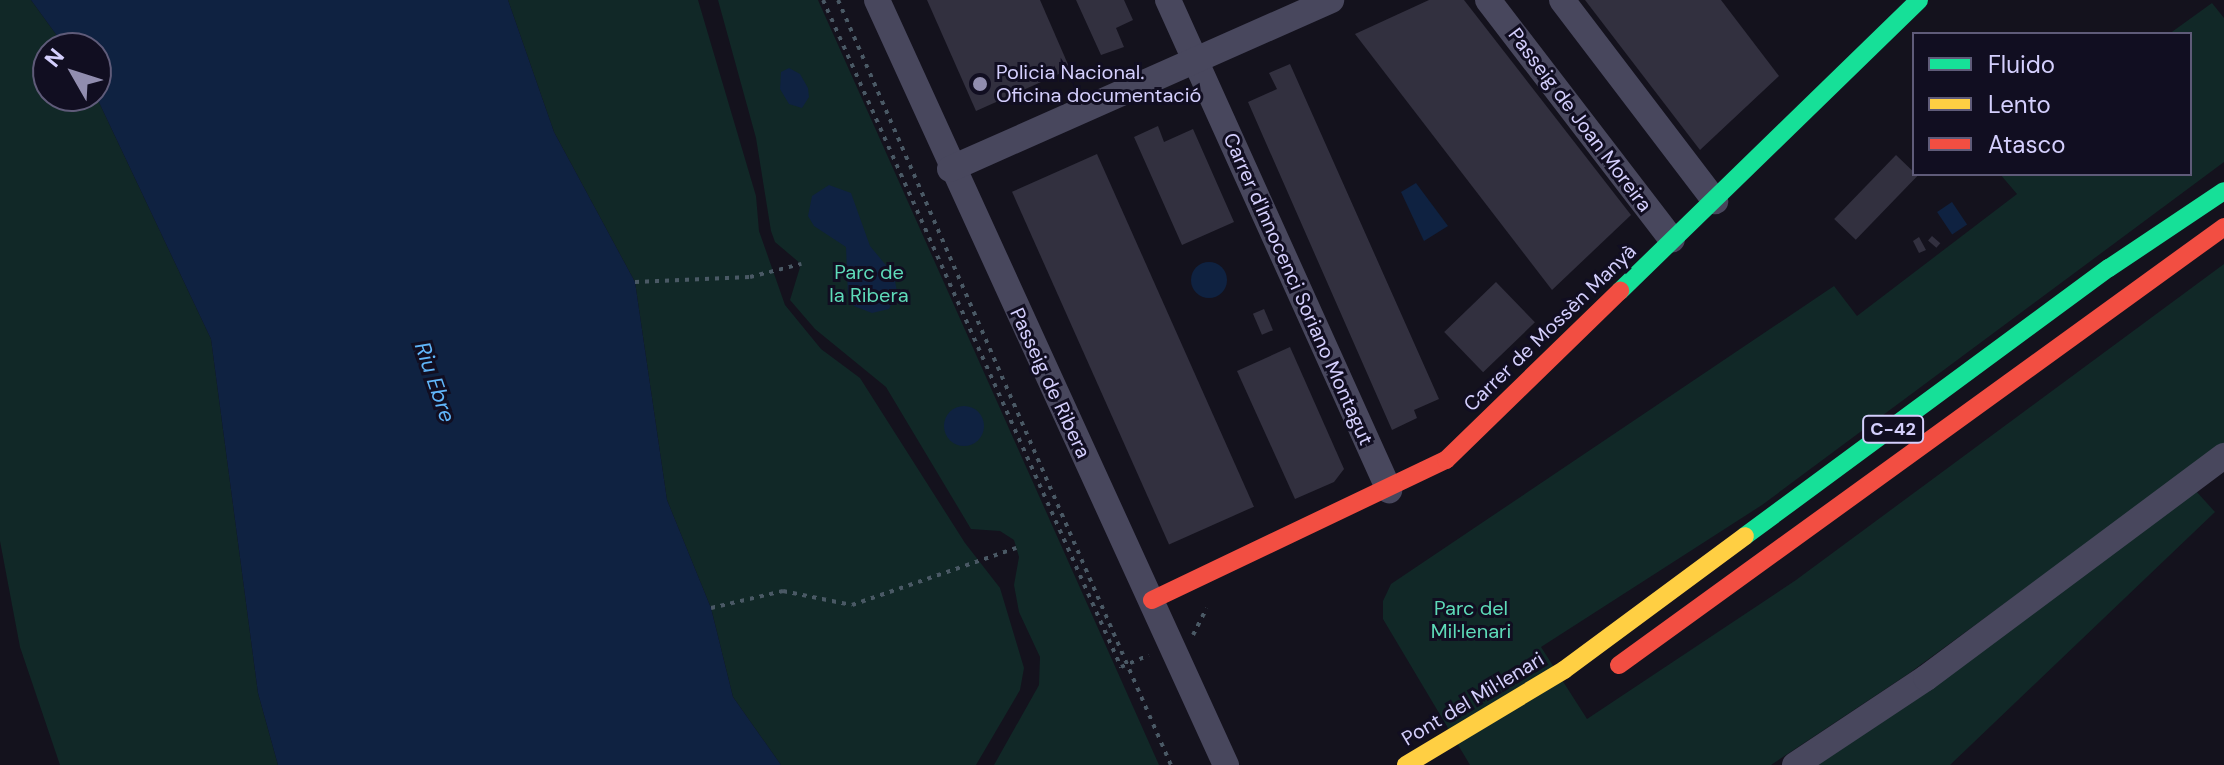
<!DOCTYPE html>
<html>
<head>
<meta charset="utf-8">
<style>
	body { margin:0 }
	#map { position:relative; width:2224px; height:765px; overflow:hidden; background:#14121d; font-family:"DM Sans",sans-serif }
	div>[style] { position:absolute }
	.green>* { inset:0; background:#112827 }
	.water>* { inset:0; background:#0f2241; transform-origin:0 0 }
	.round { border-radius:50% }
	.building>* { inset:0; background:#32303f; transform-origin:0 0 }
	.path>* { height:4px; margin-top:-2px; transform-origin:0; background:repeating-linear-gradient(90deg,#4a5965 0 4px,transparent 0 10px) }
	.street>* { height:26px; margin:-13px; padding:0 13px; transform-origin:13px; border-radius:13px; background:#48475d }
	.fast>* { height:18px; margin:-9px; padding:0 9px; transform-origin:9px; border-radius:9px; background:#16e098 }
	.slow>* { height:18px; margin:-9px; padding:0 9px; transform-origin:9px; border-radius:9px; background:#ffcf43 }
	.jam>* { height:18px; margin:-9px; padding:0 9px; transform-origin:9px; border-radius:9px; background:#f24e42 }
	.dots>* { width:22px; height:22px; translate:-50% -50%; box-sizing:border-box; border:4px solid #110e21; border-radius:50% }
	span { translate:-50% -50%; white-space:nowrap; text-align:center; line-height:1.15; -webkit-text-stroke:6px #110e21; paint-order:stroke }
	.shield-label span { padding:2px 6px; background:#110e21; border:2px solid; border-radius:6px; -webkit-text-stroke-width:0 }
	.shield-label { font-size:18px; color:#d4cffd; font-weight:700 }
	.poi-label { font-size:20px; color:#d4cffd }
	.left { translate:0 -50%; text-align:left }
	.street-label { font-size:20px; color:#d4cffd }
	.park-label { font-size:20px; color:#5edbb9 }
	.water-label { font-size:22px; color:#61b6fa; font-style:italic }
	.legend { position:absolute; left:1912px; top:32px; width:280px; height:144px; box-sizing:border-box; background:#110e21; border:2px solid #5f5b79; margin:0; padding:10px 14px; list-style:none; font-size:24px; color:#d4cffd }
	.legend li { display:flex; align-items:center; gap:16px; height:40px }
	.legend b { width:40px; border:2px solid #5f5b79 }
	.north { position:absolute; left:32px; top:32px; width:80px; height:80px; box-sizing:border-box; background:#110e21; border:2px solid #5f5b79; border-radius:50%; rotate:309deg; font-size:22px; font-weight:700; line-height:32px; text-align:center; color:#d4cffd }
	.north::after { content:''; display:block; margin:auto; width:28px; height:36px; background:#918daf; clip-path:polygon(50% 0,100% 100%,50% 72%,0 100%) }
</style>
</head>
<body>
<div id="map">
	<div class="green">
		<i style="clip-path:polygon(0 0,31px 0,66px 48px,48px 48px,48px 96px,96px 96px,211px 339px,258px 693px,278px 765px,60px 765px,20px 647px,0 541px)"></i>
		<i style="clip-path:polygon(508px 0,698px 0,756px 196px,759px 231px,785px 305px,821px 349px,860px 378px,965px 543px,1000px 588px,1024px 668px,1020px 690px,976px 765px,781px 765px,733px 697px,711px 608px,667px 500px,635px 282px,554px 132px)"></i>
		<i style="clip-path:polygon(718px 0,818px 0,1159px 765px,994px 765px,1039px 685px,1040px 657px,1019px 612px,1014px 585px,1019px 557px,1014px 540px,1000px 531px,971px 529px,886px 387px,815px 329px,790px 300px,801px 264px,775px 242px,771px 231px,756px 138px)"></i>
		<i style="clip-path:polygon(2212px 3px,2224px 18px,2224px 162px,1762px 505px,1541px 647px,1587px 719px,1796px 580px,2224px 264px,2224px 443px,1908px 674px,1771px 765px,1470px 765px,1383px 619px,1383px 601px,1391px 584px,1834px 286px,1857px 316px,2017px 194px,2000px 174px,2190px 174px,2190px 34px,2169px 34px)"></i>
		<i style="clip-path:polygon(2196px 491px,2215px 512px,1950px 765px,1813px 765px)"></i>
	</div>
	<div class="water">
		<i style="clip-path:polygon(31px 0,508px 0,554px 132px,635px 282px,667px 500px,711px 608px,733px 697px,781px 765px,278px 765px,258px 693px,211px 339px,96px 96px,96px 48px,66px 48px)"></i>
		<i style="clip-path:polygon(789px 68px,800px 74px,808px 88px,809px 97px,802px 108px,789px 104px,780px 89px,781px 72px)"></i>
		<i style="clip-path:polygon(1416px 183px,1448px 226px,1424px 241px,1401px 192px)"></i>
		<i style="clip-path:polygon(829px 185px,851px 193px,870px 246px,894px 275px,897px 292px,889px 309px,872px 313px,854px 306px,848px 295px,846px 247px,814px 226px,808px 216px,812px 196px)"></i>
		<i style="left:1952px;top:202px;width:27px;height:18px;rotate:56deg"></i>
		<i class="round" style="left:1191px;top:262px;width:36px;height:36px"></i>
		<i class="round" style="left:944px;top:406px;width:40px;height:40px"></i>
	</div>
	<div class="building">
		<i style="clip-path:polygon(927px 0,1040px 0,1070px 69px,976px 111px)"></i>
		<i style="clip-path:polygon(1076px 0,1124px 0,1133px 20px,1116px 28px,1124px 47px,1101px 55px)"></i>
		<i style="clip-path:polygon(1429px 0,1464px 0,1631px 215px,1552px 290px,1355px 34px)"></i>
		<i style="clip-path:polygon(1585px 0,1721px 0,1779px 76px,1700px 150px)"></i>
		<i style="clip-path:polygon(1290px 64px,1439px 399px,1414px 410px,1417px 418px,1392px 430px,1248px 102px,1277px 89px,1269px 73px)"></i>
		<i style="clip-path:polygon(1158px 126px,1164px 142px,1193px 129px,1234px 222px,1182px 245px,1134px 137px)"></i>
		<i style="left:1097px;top:154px;width:386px;height:93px;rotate:66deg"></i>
		<i style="left:1896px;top:155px;width:30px;height:89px;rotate:44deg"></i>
		<i style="left:1932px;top:236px;width:11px;height:6px;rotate:41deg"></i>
		<i style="clip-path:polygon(1919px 237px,1926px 250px,1919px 253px,1913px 241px)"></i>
		<i style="left:1496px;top:282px;width:56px;height:72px;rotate:46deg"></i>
		<i style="left:1264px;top:309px;width:23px;height:12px;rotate:67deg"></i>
		<i style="clip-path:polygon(1290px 347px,1344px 469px,1334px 482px,1295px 499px,1237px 371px)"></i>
	</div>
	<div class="path">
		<i style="left:823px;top:0;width:731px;rotate:65.93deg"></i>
		<i style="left:1121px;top:667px;width:30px;rotate:-23deg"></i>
		<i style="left:838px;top:0;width:834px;rotate:66.48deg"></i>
		<i style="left:635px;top:282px;width:115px;rotate:-2.5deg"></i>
		<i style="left:750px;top:277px;width:53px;rotate:-14.3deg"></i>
		<i style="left:711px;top:608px;width:74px;rotate:-13.3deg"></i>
		<i style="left:783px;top:591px;width:70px;rotate:11.5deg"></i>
		<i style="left:852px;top:605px;width:174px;rotate:-19.2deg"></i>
		<i style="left:1193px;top:635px;width:30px;rotate:-63deg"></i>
	</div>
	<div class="street">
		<i style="left:877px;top:0;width:841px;rotate:65.48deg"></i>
		<i style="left:1168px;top:0;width:538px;rotate:65.72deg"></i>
		<i style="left:1488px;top:0;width:302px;rotate:52.5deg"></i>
		<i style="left:1562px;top:0;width:253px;rotate:52.7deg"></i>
		<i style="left:950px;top:169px;width:417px;rotate:-23.9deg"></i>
		<i style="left:1795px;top:765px;width:157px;rotate:-33.6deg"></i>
		<i style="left:1926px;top:678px;width:372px;rotate:-36.7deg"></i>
	</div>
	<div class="fast">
		<i style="left:1620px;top:291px;width:417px;rotate:-44.2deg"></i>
		<i style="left:1745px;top:536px;width:452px;rotate:-36.4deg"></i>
		<i style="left:2109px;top:268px;width:138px;rotate:-33.8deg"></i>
	</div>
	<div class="slow">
		<i style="left:1406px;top:765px;width:184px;rotate:-31deg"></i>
		<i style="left:1564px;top:670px;width:225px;rotate:-36.5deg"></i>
	</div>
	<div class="jam">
		<i style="left:1152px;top:600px;width:326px;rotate:-25.5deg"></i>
		<i style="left:1446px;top:460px;width:243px;rotate:-44.2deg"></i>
		<i style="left:1619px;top:665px;width:747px;rotate:-35.9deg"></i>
	</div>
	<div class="dots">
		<i style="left:980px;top:84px;background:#918daf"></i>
	</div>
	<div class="shield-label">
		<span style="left:1893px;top:429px">C-42</span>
	</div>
	<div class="poi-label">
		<span class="left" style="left:996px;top:84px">Policia Nacional.<br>Oficina documentació</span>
	</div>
	<div class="street-label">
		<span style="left:1580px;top:120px;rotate:53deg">Passeig de Joan Moreira</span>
		<span style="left:1298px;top:289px;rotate:66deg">Carrer d'Innocenci Soriano Montagut</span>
		<span style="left:1550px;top:328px;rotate:-44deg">Carrer de Mossèn Manyà</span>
		<span style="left:1050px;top:383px;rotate:65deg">Passeig de Ribera</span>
		<span style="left:1473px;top:699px;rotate:-31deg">Pont del Mil·lenari</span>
	</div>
	<div class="park-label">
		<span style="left:869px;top:284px">Parc de<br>la Ribera</span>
		<span style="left:1471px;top:620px">Parc del<br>Mil·lenari</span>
	</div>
	<div class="water-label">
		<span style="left:435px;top:382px;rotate:71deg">Riu Ebre</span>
	</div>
	<ul class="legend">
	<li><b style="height:10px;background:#16e098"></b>Fluido</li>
	<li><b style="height:10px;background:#ffcf43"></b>Lento</li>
	<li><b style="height:10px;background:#f24e42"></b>Atasco</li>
	</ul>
	<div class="north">N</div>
</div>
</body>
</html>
